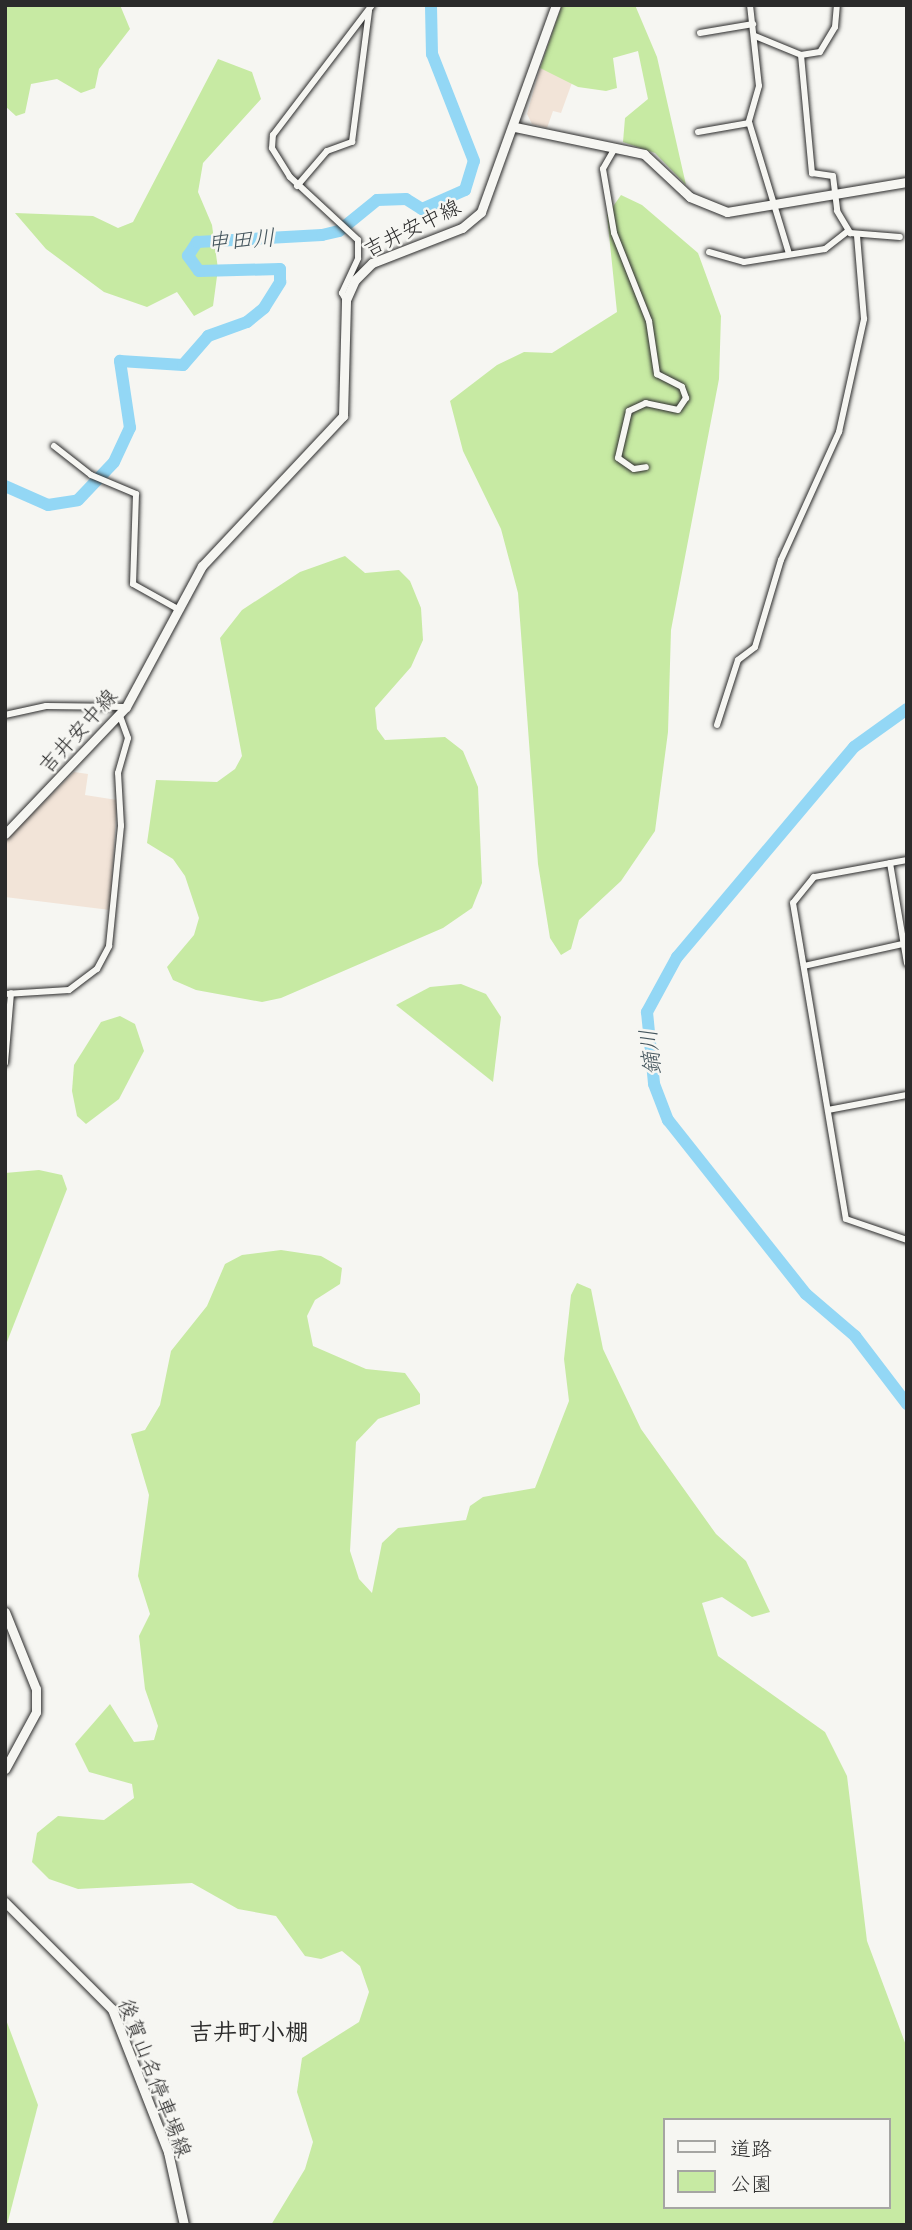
<!DOCTYPE html>
<html>
<head>
<meta charset="utf-8">
<style>
	body { margin:0 }
	#map { position:relative; width:912px; height:2230px; overflow:hidden; background:#f6f6f2; font-family:"Comic Neue","Klee One",sans-serif }
	div>[style] { position:absolute }
	.built>* { inset:0; background:#f2e4d8 }
	.green>* { inset:0; background:#c7eaa3 }
	.river>* { height:12px; margin:-6px; padding:0 6px; transform-origin:6px; border-radius:6px; background:#93d7f5 }
	.roads { filter:drop-shadow(0 0 2px #2b2b2b) drop-shadow(0 0 2px #2b2b2b) }
	.street>* { height:6px; margin:-3px; padding:0 3px; transform-origin:3px; border-radius:3px; background:#f6f6f2 }
	.secondary>* { height:9px; margin:-4.5px; padding:0 4.5px; transform-origin:4.5px; border-radius:4.5px; background:#f6f6f2 }
	span { translate:-50% -50%; white-space:nowrap; text-align:center; line-height:1.15; -webkit-text-stroke:5px #f6f6f2; paint-order:stroke }
	.street-label { font-size:21px; color:#2b2b2b }
	.water-label { font-size:23px; color:#45565e; font-style:italic }
	.quarter-label { font-size:24px; color:#2b2b2b; font-weight:700 }
	.frame { position:absolute; inset:0; border:7px solid #2b2b2b; pointer-events:none }
	.legend { position:absolute; left:663px; top:2118px; width:228px; height:91px; box-sizing:border-box; background:#f6f6f2; border:2px solid #a5a5a2; margin:0; padding:9px 12px; list-style:none; font-size:21px; color:#2b2b2b }
	.legend li { display:flex; align-items:center; gap:14px; height:35px }
	.legend b { width:35px; border:2px solid #a5a5a2 }
</style>
</head>
<body>
<div id="map">
	<div class="built">
		<i style="clip-path:polygon(540px 68px,573px 80px,561px 113px,553px 111px,547px 128px,532px 124px,527px 114px)"></i>
		<i style="clip-path:polygon(74px 772px,88px 774px,85px 795px,117px 800px,110px 910px,5px 897px,5px 841px)"></i>
	</div>
	<div class="green">
		<i style="clip-path:polygon(5px 5px,120px 5px,130px 29px,99px 69px,95px 88px,81px 93px,57px 79px,31px 84px,25px 113px,16px 116px,5px 106px)"></i>
		<i style="clip-path:polygon(562px 5px,635px 5px,657px 57px,686px 185px,655px 153px,623px 142px,625px 118px,648px 99px,638px 51px,613px 58px,617px 88px,606px 91px,578px 87px,540px 68px)"></i>
		<i style="clip-path:polygon(218px 59px,252px 72px,261px 99px,203px 163px,198px 192px,212px 225px,218px 269px,213px 306px,194px 316px,177px 292px,147px 307px,104px 292px,46px 249px,15px 213px,93px 216px,118px 228px,133px 222px)"></i>
		<i style="clip-path:polygon(621px 195px,642px 205px,698px 253px,721px 316px,719px 379px,671px 630px,668px 732px,655px 831px,621px 881px,579px 920px,571px 949px,561px 955px,550px 938px,538px 864px,518px 593px,501px 529px,463px 451px,450px 401px,497px 365px,524px 352px,552px 353px,617px 312px,607px 215px)"></i>
		<i style="clip-path:polygon(345px 556px,365px 573px,399px 570px,410px 581px,421px 608px,423px 640px,411px 667px,375px 708px,377px 729px,385px 740px,445px 737px,463px 751px,478px 787px,482px 883px,472px 908px,443px 928px,281px 998px,262px 1002px,196px 990px,173px 980px,167px 967px,194px 935px,199px 918px,185px 876px,173px 859px,147px 843px,156px 780px,217px 782px,235px 769px,242px 756px,220px 638px,242px 610px,300px 572px)"></i>
		<i style="clip-path:polygon(461px 984px,486px 994px,501px 1017px,493px 1082px,396px 1005px,430px 987px)"></i>
		<i style="clip-path:polygon(120px 1016px,135px 1024px,144px 1051px,119px 1099px,86px 1124px,77px 1116px,72px 1091px,74px 1065px,101px 1022px)"></i>
		<i style="clip-path:polygon(39px 1170px,62px 1175px,67px 1189px,5px 1347px,5px 1173px)"></i>
		<i style="clip-path:polygon(evenodd,281px 1250px,321px 1256px,342px 1268px,340px 1284px,315px 1300px,307px 1316px,313px 1346px,366px 1369px,405px 1373px,420px 1394px,420px 1404px,378px 1419px,356px 1442px,350px 1551px,359px 1579px,372px 1593px,382px 1543px,398px 1528px,466px 1520px,470px 1506px,483px 1497px,535px 1488px,569px 1401px,564px 1359px,571px 1295px,577px 1283px,591px 1289px,603px 1349px,641px 1429px,716px 1534px,746px 1561px,770px 1612px,752px 1617px,722px 1597px,702px 1603px,718px 1656px,825px 1732px,847px 1776px,867px 1941px,907px 2048px,907px 2225px,271px 2225px,305px 2169px,313px 2142px,297px 2092px,302px 2058px,359px 2022px,369px 1992px,360px 1966px,342px 1951px,321px 1959px,305px 1956px,276px 1916px,238px 1909px,192px 1883px,78px 1889px,49px 1879px,32px 1862px,37px 1833px,58px 1816px,104px 1820px,134px 1798px,132px 1784px,89px 1772px,75px 1744px,110px 1704px,134px 1742px,154px 1740px,158px 1726px,145px 1689px,139px 1636px,150px 1614px,138px 1576px,149px 1495px,131px 1434px,145px 1430px,160px 1405px,171px 1351px,207px 1306px,225px 1264px,242px 1255px,281px 1250px,665px 2120px,889px 2120px,889px 2207px,665px 2207px,665px 2120px)"></i>
		<i style="clip-path:polygon(5px 2017px,38px 2105px,7px 2225px,5px 2225px)"></i>
	</div>
	<div class="river">
		<i style="left:5px;top:486px;width:47px;rotate:23.8deg"></i>
		<i style="left:48px;top:505px;width:30px;rotate:-9deg"></i>
		<i style="left:78px;top:500px;width:52px;rotate:-46.5deg"></i>
		<i style="left:114px;top:462px;width:38px;rotate:-65deg"></i>
		<i style="left:130px;top:428px;width:68px;rotate:-98.5deg"></i>
		<i style="left:120px;top:361px;width:63px;rotate:3.6deg"></i>
		<i style="left:183px;top:365px;width:38px;rotate:-49deg"></i>
		<i style="left:208px;top:336px;width:41px;rotate:-19.7deg"></i>
		<i style="left:247px;top:322px;width:22px;rotate:-39deg"></i>
		<i style="left:264px;top:308px;width:31px;rotate:-58deg"></i>
		<i style="left:280px;top:282px;width:13px;rotate:-90deg"></i>
		<i style="left:280px;top:269px;width:81px;rotate:178.6deg"></i>
		<i style="left:199px;top:271px;width:19px;rotate:-126deg"></i>
		<i style="left:188px;top:256px;width:17px;rotate:-57deg"></i>
		<i style="left:197px;top:242px;width:125px;rotate:-3.2deg"></i>
		<i style="left:322px;top:235px;width:17px;rotate:-13deg"></i>
		<i style="left:339px;top:231px;width:49px;rotate:-39.2deg"></i>
		<i style="left:377px;top:200px;width:29px;rotate:-2deg"></i>
		<i style="left:406px;top:199px;width:19px;rotate:32deg"></i>
		<i style="left:422px;top:209px;width:47px;rotate:-23.8deg"></i>
		<i style="left:465px;top:190px;width:30px;rotate:-73deg"></i>
		<i style="left:474px;top:161px;width:115px;rotate:-111.4deg"></i>
		<i style="left:432px;top:54px;width:49px;rotate:-91.2deg"></i>
		<i style="left:907px;top:709px;width:65px;rotate:144.4deg"></i>
		<i style="left:854px;top:747px;width:275px;rotate:130.1deg"></i>
		<i style="left:677px;top:957px;width:63px;rotate:118.6deg"></i>
		<i style="left:647px;top:1012px;width:72px;rotate:84.4deg"></i>
		<i style="left:654px;top:1084px;width:39px;rotate:69deg"></i>
		<i style="left:668px;top:1120px;width:222px;rotate:51.6deg"></i>
		<i style="left:806px;top:1294px;width:65px;rotate:40.6deg"></i>
		<i style="left:855px;top:1336px;width:86px;rotate:52.6deg"></i>
	</div>
	<div class="roads">
		<div class="street">
			<i style="left:750px;top:5px;width:81px;rotate:83.7deg"></i>
			<i style="left:759px;top:86px;width:37px;rotate:106deg"></i>
			<i style="left:749px;top:122px;width:138px;rotate:73.1deg"></i>
			<i style="left:700px;top:33px;width:54px;rotate:-9.6deg"></i>
			<i style="left:755px;top:36px;width:50px;rotate:22.4deg"></i>
			<i style="left:801px;top:55px;width:19px;rotate:-9deg"></i>
			<i style="left:820px;top:52px;width:29px;rotate:-59deg"></i>
			<i style="left:835px;top:27px;width:22px;rotate:-85deg"></i>
			<i style="left:801px;top:55px;width:119px;rotate:84.7deg"></i>
			<i style="left:812px;top:173px;width:21px;rotate:8deg"></i>
			<i style="left:833px;top:176px;width:35px;rotate:83deg"></i>
			<i style="left:837px;top:211px;width:26px;rotate:59deg"></i>
			<i style="left:850px;top:233px;width:50px;rotate:4.6deg"></i>
			<i style="left:698px;top:132px;width:52px;rotate:-10deg"></i>
			<i style="left:615px;top:148px;width:24px;rotate:120deg"></i>
			<i style="left:603px;top:169px;width:65px;rotate:80.2deg"></i>
			<i style="left:614px;top:233px;width:95px;rotate:68.3deg"></i>
			<i style="left:649px;top:321px;width:54px;rotate:81.4deg"></i>
			<i style="left:657px;top:374px;width:28px;rotate:27deg"></i>
			<i style="left:682px;top:387px;width:12px;rotate:70deg"></i>
			<i style="left:686px;top:398px;width:14px;rotate:124deg"></i>
			<i style="left:678px;top:410px;width:33px;rotate:-168deg"></i>
			<i style="left:646px;top:403px;width:19px;rotate:155deg"></i>
			<i style="left:629px;top:411px;width:48px;rotate:103.2deg"></i>
			<i style="left:618px;top:458px;width:19px;rotate:35deg"></i>
			<i style="left:634px;top:469px;width:12px;rotate:-9deg"></i>
			<i style="left:297px;top:186px;width:46px;rotate:-49.4deg"></i>
			<i style="left:327px;top:151px;width:27px;rotate:-20deg"></i>
			<i style="left:352px;top:142px;width:132px;rotate:-82.6deg"></i>
			<i style="left:709px;top:252px;width:36px;rotate:16deg"></i>
			<i style="left:744px;top:262px;width:82px;rotate:-9.1deg"></i>
			<i style="left:825px;top:249px;width:29px;rotate:-38deg"></i>
			<i style="left:346px;top:300px;width:8px;rotate:-120deg"></i>
			<i style="left:342px;top:293px;width:38px;rotate:-65deg"></i>
			<i style="left:358px;top:258px;width:18px;rotate:-90deg"></i>
			<i style="left:358px;top:240px;width:93px;rotate:-137.2deg"></i>
			<i style="left:290px;top:177px;width:34px;rotate:-122deg"></i>
			<i style="left:272px;top:148px;width:13px;rotate:-86deg"></i>
			<i style="left:273px;top:135px;width:163px;rotate:-52.7deg"></i>
			<i style="left:54px;top:446px;width:47px;rotate:38.1deg"></i>
			<i style="left:91px;top:475px;width:49px;rotate:22.9deg"></i>
			<i style="left:136px;top:494px;width:90px;rotate:91.9deg"></i>
			<i style="left:133px;top:584px;width:51px;rotate:29.1deg"></i>
			<i style="left:5px;top:715px;width:42px;rotate:-12.4deg"></i>
			<i style="left:46px;top:706px;width:80px;rotate:0.7deg"></i>
			<i style="left:717px;top:725px;width:68px;rotate:-72.1deg"></i>
			<i style="left:738px;top:660px;width:21px;rotate:-37deg"></i>
			<i style="left:755px;top:647px;width:91px;rotate:-73.4deg"></i>
			<i style="left:781px;top:560px;width:141px;rotate:-65.6deg"></i>
			<i style="left:839px;top:432px;width:116px;rotate:-77.5deg"></i>
			<i style="left:864px;top:319px;width:84px;rotate:-94.8deg"></i>
			<i style="left:907px;top:860px;width:95px;rotate:169.6deg"></i>
			<i style="left:814px;top:877px;width:33px;rotate:129deg"></i>
			<i style="left:793px;top:903px;width:320px;rotate:80.5deg"></i>
			<i style="left:846px;top:1219px;width:65px;rotate:19deg"></i>
			<i style="left:890px;top:863px;width:102px;rotate:80.4deg"></i>
			<i style="left:804px;top:966px;width:106px;rotate:-12.6deg"></i>
			<i style="left:5px;top:994px;width:64px;rotate:-3.6deg"></i>
			<i style="left:69px;top:990px;width:35px;rotate:-37deg"></i>
			<i style="left:97px;top:969px;width:26px;rotate:-62deg"></i>
			<i style="left:109px;top:946px;width:121px;rotate:-84.3deg"></i>
			<i style="left:121px;top:826px;width:53px;rotate:-93.2deg"></i>
			<i style="left:118px;top:773px;width:36px;rotate:-74deg"></i>
			<i style="left:128px;top:738px;width:23px;rotate:-110deg"></i>
			<i style="left:5px;top:1063px;width:70px;rotate:-85.1deg"></i>
			<i style="left:828px;top:1110px;width:80px;rotate:-10.8deg"></i>
		</div>
		<div class="secondary">
			<i style="left:515px;top:127px;width:132px;rotate:11.8deg"></i>
			<i style="left:644px;top:154px;width:63px;rotate:43.1deg"></i>
			<i style="left:690px;top:197px;width:40px;rotate:22deg"></i>
			<i style="left:727px;top:212px;width:182px;rotate:-9.5deg"></i>
			<i style="left:5px;top:834px;width:175px;rotate:-46.4deg"></i>
			<i style="left:126px;top:707px;width:160px;rotate:-61.7deg"></i>
			<i style="left:202px;top:566px;width:206px;rotate:-46.8deg"></i>
			<i style="left:343px;top:416px;width:116px;rotate:-88.5deg"></i>
			<i style="left:346px;top:300px;width:22px;rotate:-66deg"></i>
			<i style="left:355px;top:280px;width:24px;rotate:-45deg"></i>
			<i style="left:372px;top:263px;width:97px;rotate:-21.3deg"></i>
			<i style="left:462px;top:228px;width:25px;rotate:-40deg"></i>
			<i style="left:481px;top:212px;width:220px;rotate:-70.1deg"></i>
			<i style="left:5px;top:1612px;width:83px;rotate:68.1deg"></i>
			<i style="left:36px;top:1689px;width:23px;rotate:90deg"></i>
			<i style="left:36px;top:1712px;width:65px;rotate:118.5deg"></i>
			<i style="left:5px;top:1902px;width:151px;rotate:45deg"></i>
			<i style="left:112px;top:2009px;width:154px;rotate:68.6deg"></i>
			<i style="left:168px;top:2152px;width:75px;rotate:77.6deg"></i>
		</div>
	</div>
	<div class="street-label">
		<span style="left:412px;top:228px;rotate:-26deg">吉井安中線</span>
		<span style="left:78px;top:731px;rotate:-48deg">吉井安中線</span>
		<span style="left:155px;top:2078px;rotate:69deg">後賀山名停車場線</span>
	</div>
	<div class="water-label">
		<span style="left:241px;top:241px;rotate:-5deg">申田川</span>
		<span style="left:651px;top:1052px;rotate:-96deg">鏑川</span>
	</div>
	<div class="quarter-label">
		<span style="left:249px;top:2033px">吉井町小棚</span>
	</div>
	<div class="frame"></div>
	<ul class="legend">
	<li><b style="height:9px;background:#f6f6f2"></b>道路</li>
	<li><b style="height:19px;background:#c7eaa3"></b>公園</li>
	</ul>
</div>
</body>
</html>
